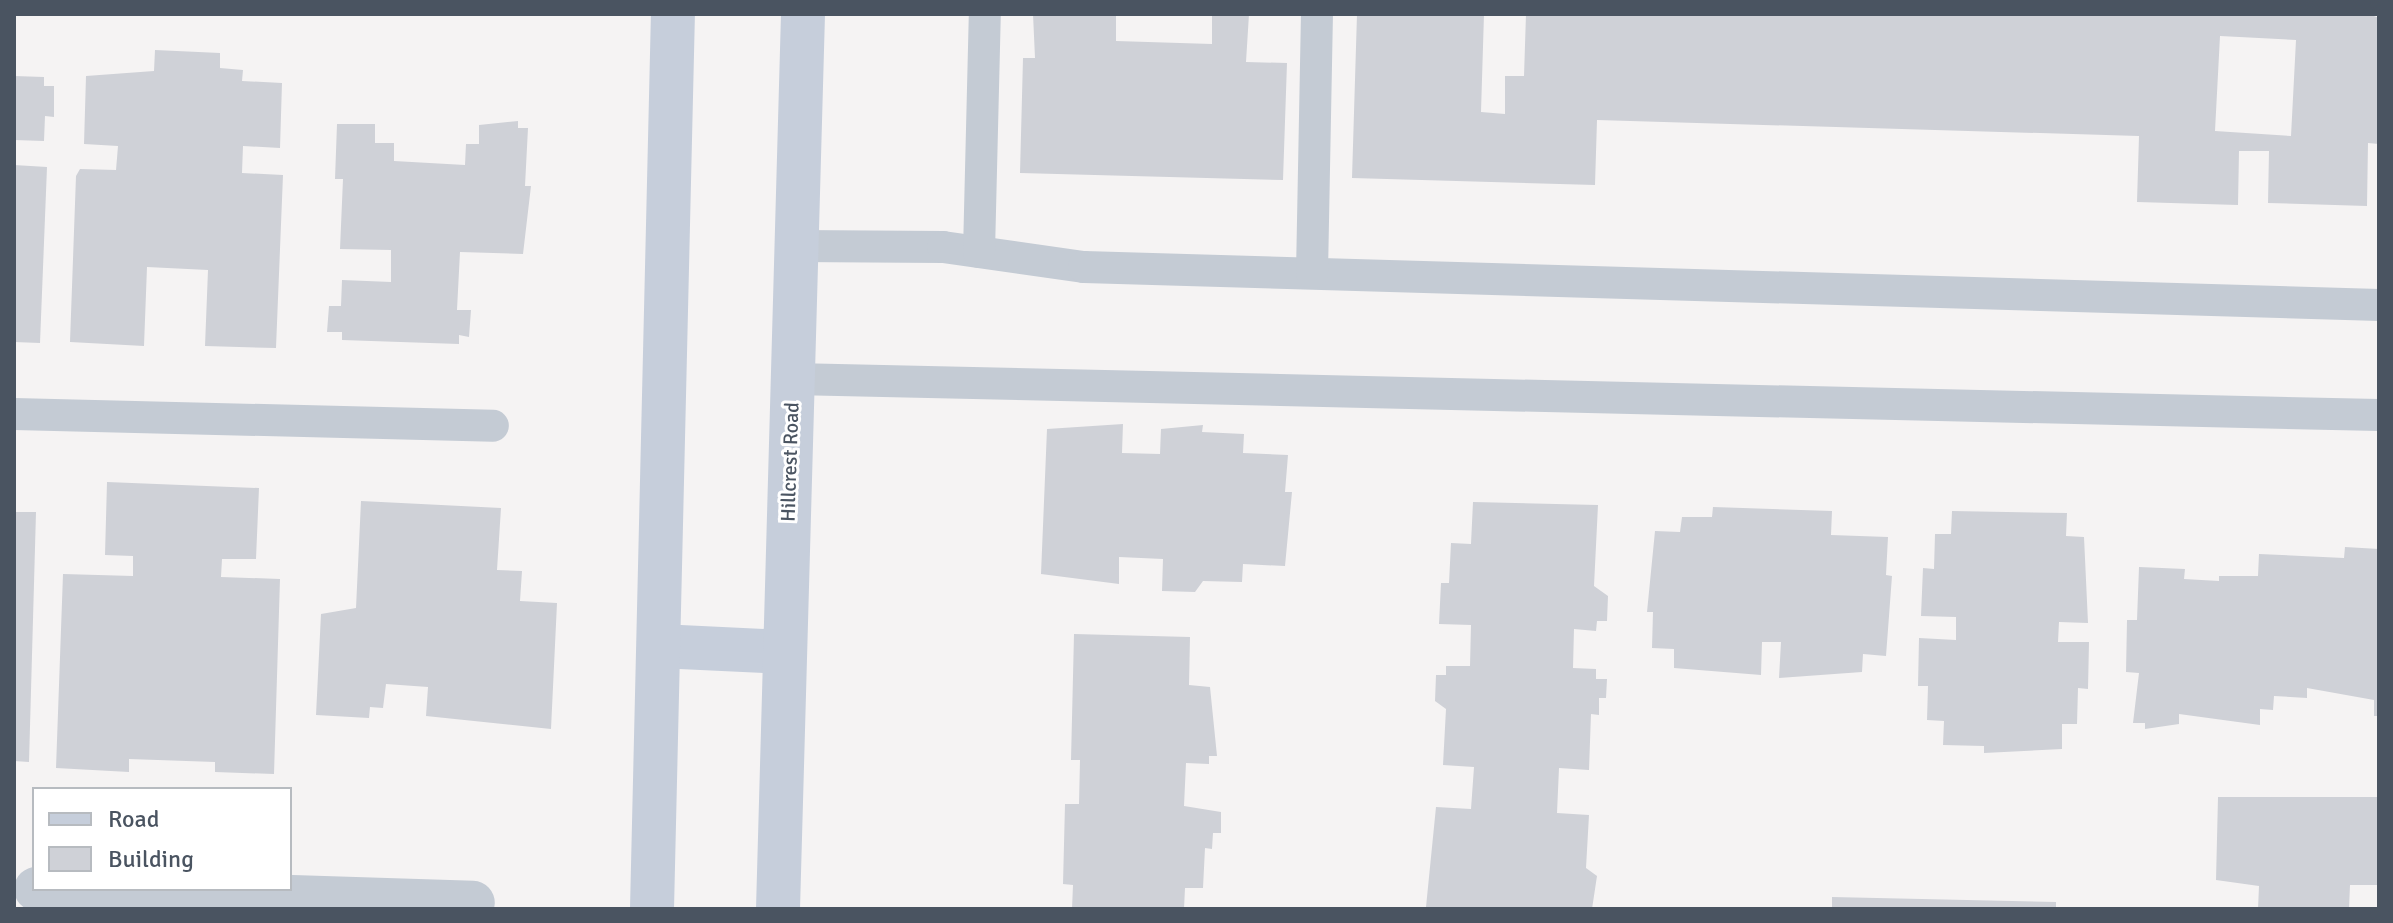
<!DOCTYPE html>
<html>
<head>
<meta charset="utf-8">
<style>
	body { margin:0 }
	#map { position:relative; width:2393px; height:923px; overflow:hidden; background:#f5f3f3; font-family:Signika,sans-serif }
	div>[style] { position:absolute }
	.building>* { inset:0; background:#cfd1d7 }
	.service>* { height:32px; margin:-16px; padding:0 16px; transform-origin:16px; border-radius:16px; background:#c4cbd4 }
	.minor>* { height:44px; margin:-22px; padding:0 22px; transform-origin:22px; border-radius:22px; background:#c4cbd4 }
	.secondary>* { height:44px; margin:-22px; padding:0 22px; transform-origin:22px; border-radius:22px; background:#c6cedb }
	span { translate:-50% -50%; white-space:nowrap; text-align:center; line-height:1.15; -webkit-text-stroke:6px #fff; paint-order:stroke }
	.street-label { font-size:20px; color:#4a5461 }
	.frame { position:absolute; inset:0; border:16px solid #4a5461; pointer-events:none }
	.legend { position:absolute; left:32px; top:787px; width:260px; height:104px; box-sizing:border-box; background:#fff; border:2px solid #b7bbc0; margin:0; padding:10px 14px; list-style:none; font-size:24px; color:#4a5461 }
	.legend li { display:flex; align-items:center; gap:16px; height:40px }
	.legend b { width:40px; border:2px solid #b7bbc0 }
</style>
</head>
<body>
<div id="map">
	<div class="building">
		<i style="clip-path:polygon(1033px 14px,1116px 14px,1116px 41px,1212px 44px,1212px 14px,1249px 14px,1246px 62px,1287px 63px,1283px 180px,1020px 173px,1023px 58px,1035px 58px)"></i>
		<i style="clip-path:polygon(evenodd,1357px 14px,1484px 14px,1481px 112px,1505px 114px,1505px 76px,1524px 76px,1526px 14px,2369px 14px,2379px 18px,2379px 144px,2368px 143px,2367px 206px,2268px 203px,2269px 151px,2239px 151px,2238px 205px,2137px 202px,2139px 136px,1597px 120px,1595px 185px,1352px 178px,1357px 14px,2220px 36px,2296px 40px,2291px 136px,2215px 131px,2220px 36px)"></i>
		<i style="clip-path:polygon(155px 50px,220px 53px,220px 68px,243px 70px,242px 81px,282px 83px,280px 148px,243px 146px,242px 173px,283px 175px,276px 348px,205px 346px,208px 270px,147px 267px,144px 346px,70px 342px,76px 176px,80px 169px,116px 170px,118px 146px,84px 144px,86px 76px,154px 71px)"></i>
		<i style="clip-path:polygon(14px 76px,44px 77px,44px 86px,54px 86px,54px 117px,45px 116px,44px 141px,14px 140px)"></i>
		<i style="clip-path:polygon(518px 121px,518px 128px,528px 128px,525px 186px,531px 186px,523px 254px,460px 252px,457px 310px,471px 310px,469px 337px,459px 335px,459px 344px,342px 340px,342px 332px,327px 332px,329px 306px,341px 306px,342px 280px,391px 282px,391px 250px,340px 249px,343px 179px,335px 179px,337px 124px,375px 124px,375px 143px,394px 143px,394px 161px,465px 165px,466px 144px,479px 144px,479px 125px)"></i>
		<i style="clip-path:polygon(14px 165px,47px 167px,40px 343px,14px 342px)"></i>
		<i style="clip-path:polygon(1123px 424px,1122px 453px,1160px 454px,1161px 429px,1203px 425px,1202px 432px,1244px 434px,1243px 453px,1288px 455px,1285px 492px,1292px 492px,1285px 566px,1243px 564px,1242px 582px,1203px 581px,1195px 592px,1162px 591px,1163px 559px,1119px 557px,1119px 584px,1041px 574px,1047px 429px)"></i>
		<i style="clip-path:polygon(107px 482px,259px 488px,256px 559px,222px 559px,221px 577px,280px 579px,274px 774px,215px 772px,215px 762px,129px 759px,129px 772px,56px 768px,63px 574px,133px 576px,133px 556px,105px 555px)"></i>
		<i style="clip-path:polygon(361px 501px,501px 508px,497px 570px,522px 571px,520px 601px,557px 603px,551px 729px,426px 716px,428px 687px,386px 684px,383px 708px,370px 707px,369px 718px,316px 715px,321px 614px,356px 608px)"></i>
		<i style="clip-path:polygon(1473px 502px,1598px 505px,1594px 586px,1608px 596px,1607px 621px,1597px 621px,1596px 631px,1574px 629px,1573px 668px,1596px 669px,1596px 679px,1607px 679px,1606px 698px,1599px 698px,1599px 715px,1591px 714px,1589px 770px,1559px 768px,1557px 813px,1589px 815px,1586px 868px,1597px 876px,1592px 909px,1426px 907px,1436px 807px,1471px 809px,1474px 767px,1443px 765px,1446px 709px,1435px 701px,1436px 675px,1446px 675px,1446px 666px,1470px 666px,1471px 625px,1439px 624px,1441px 583px,1449px 583px,1451px 543px,1471px 544px)"></i>
		<i style="clip-path:polygon(1713px 507px,1832px 511px,1831px 535px,1888px 537px,1886px 575px,1892px 576px,1886px 656px,1863px 654px,1862px 672px,1779px 678px,1781px 642px,1762px 642px,1761px 675px,1674px 668px,1674px 649px,1652px 648px,1653px 612px,1647px 612px,1655px 531px,1680px 532px,1682px 517px,1712px 517px)"></i>
		<i style="clip-path:polygon(1952px 511px,2067px 513px,2066px 536px,2084px 537px,2088px 623px,2059px 622px,2058px 642px,2089px 642px,2088px 689px,2078px 688px,2077px 724px,2062px 724px,2062px 749px,1984px 753px,1984px 746px,1943px 745px,1944px 721px,1927px 720px,1928px 686px,1918px 686px,1919px 638px,1956px 640px,1956px 617px,1921px 616px,1923px 568px,1934px 569px,1935px 534px,1951px 534px)"></i>
		<i style="clip-path:polygon(14px 512px,36px 512px,29px 762px,14px 761px)"></i>
		<i style="clip-path:polygon(2345px 547px,2379px 549px,2379px 716px,2374px 716px,2374px 700px,2307px 688px,2307px 698px,2274px 696px,2273px 710px,2260px 709px,2260px 725px,2179px 714px,2179px 724px,2145px 729px,2145px 723px,2133px 723px,2139px 673px,2126px 672px,2127px 620px,2137px 620px,2139px 567px,2185px 569px,2184px 579px,2219px 581px,2219px 576px,2258px 576px,2259px 554px,2344px 558px)"></i>
		<i style="clip-path:polygon(1074px 634px,1190px 637px,1189px 685px,1210px 687px,1217px 756px,1209px 756px,1209px 764px,1186px 763px,1184px 806px,1221px 812px,1221px 833px,1213px 833px,1212px 849px,1205px 848px,1203px 888px,1185px 888px,1184px 909px,1072px 909px,1073px 885px,1063px 884px,1065px 804px,1079px 804px,1080px 760px,1071px 760px)"></i>
		<i style="clip-path:polygon(2218px 797px,2379px 797px,2379px 885px,2350px 885px,2349px 909px,2258px 909px,2259px 886px,2216px 880px)"></i>
		<i style="clip-path:polygon(1832px 897px,2056px 902px,2056px 909px,1832px 909px)"></i>
	</div>
	<div class="service">
		<i style="left:796px;top:246px;width:147px;rotate:0.4deg"></i>
		<i style="left:943px;top:247px;width:142px;rotate:8.1deg"></i>
		<i style="left:1084px;top:267px;width:1296px;rotate:1.68deg"></i>
		<i style="left:979px;top:252px;width:238px;rotate:-88.6deg"></i>
		<i style="left:1312px;top:273px;width:259px;rotate:-88.9deg"></i>
		<i style="left:793px;top:379px;width:1586px;rotate:1.3deg"></i>
		<i style="left:14px;top:414px;width:479px;rotate:1.4deg"></i>
	</div>
	<div class="minor">
		<i style="left:36px;top:889px;width:437px;rotate:1.8deg"></i>
	</div>
	<div class="secondary">
		<i style="left:659px;top:646px;width:126px;rotate:2.7deg"></i>
		<i style="left:652px;top:909px;width:895px;rotate:-88.66deg"></i>
		<i style="left:778px;top:909px;width:895px;rotate:-88.4deg"></i>
	</div>
	<div class="street-label">
		<span style="left:790px;top:462px;rotate:-88deg">Hillcrest Road</span>
	</div>
	<div class="frame"></div>
	<ul class="legend">
	<li><b style="height:10px;background:#c6cedb"></b>Road</li>
	<li><b style="height:22px;background:#cfd1d7"></b>Building</li>
	</ul>
</div>
</body>
</html>
